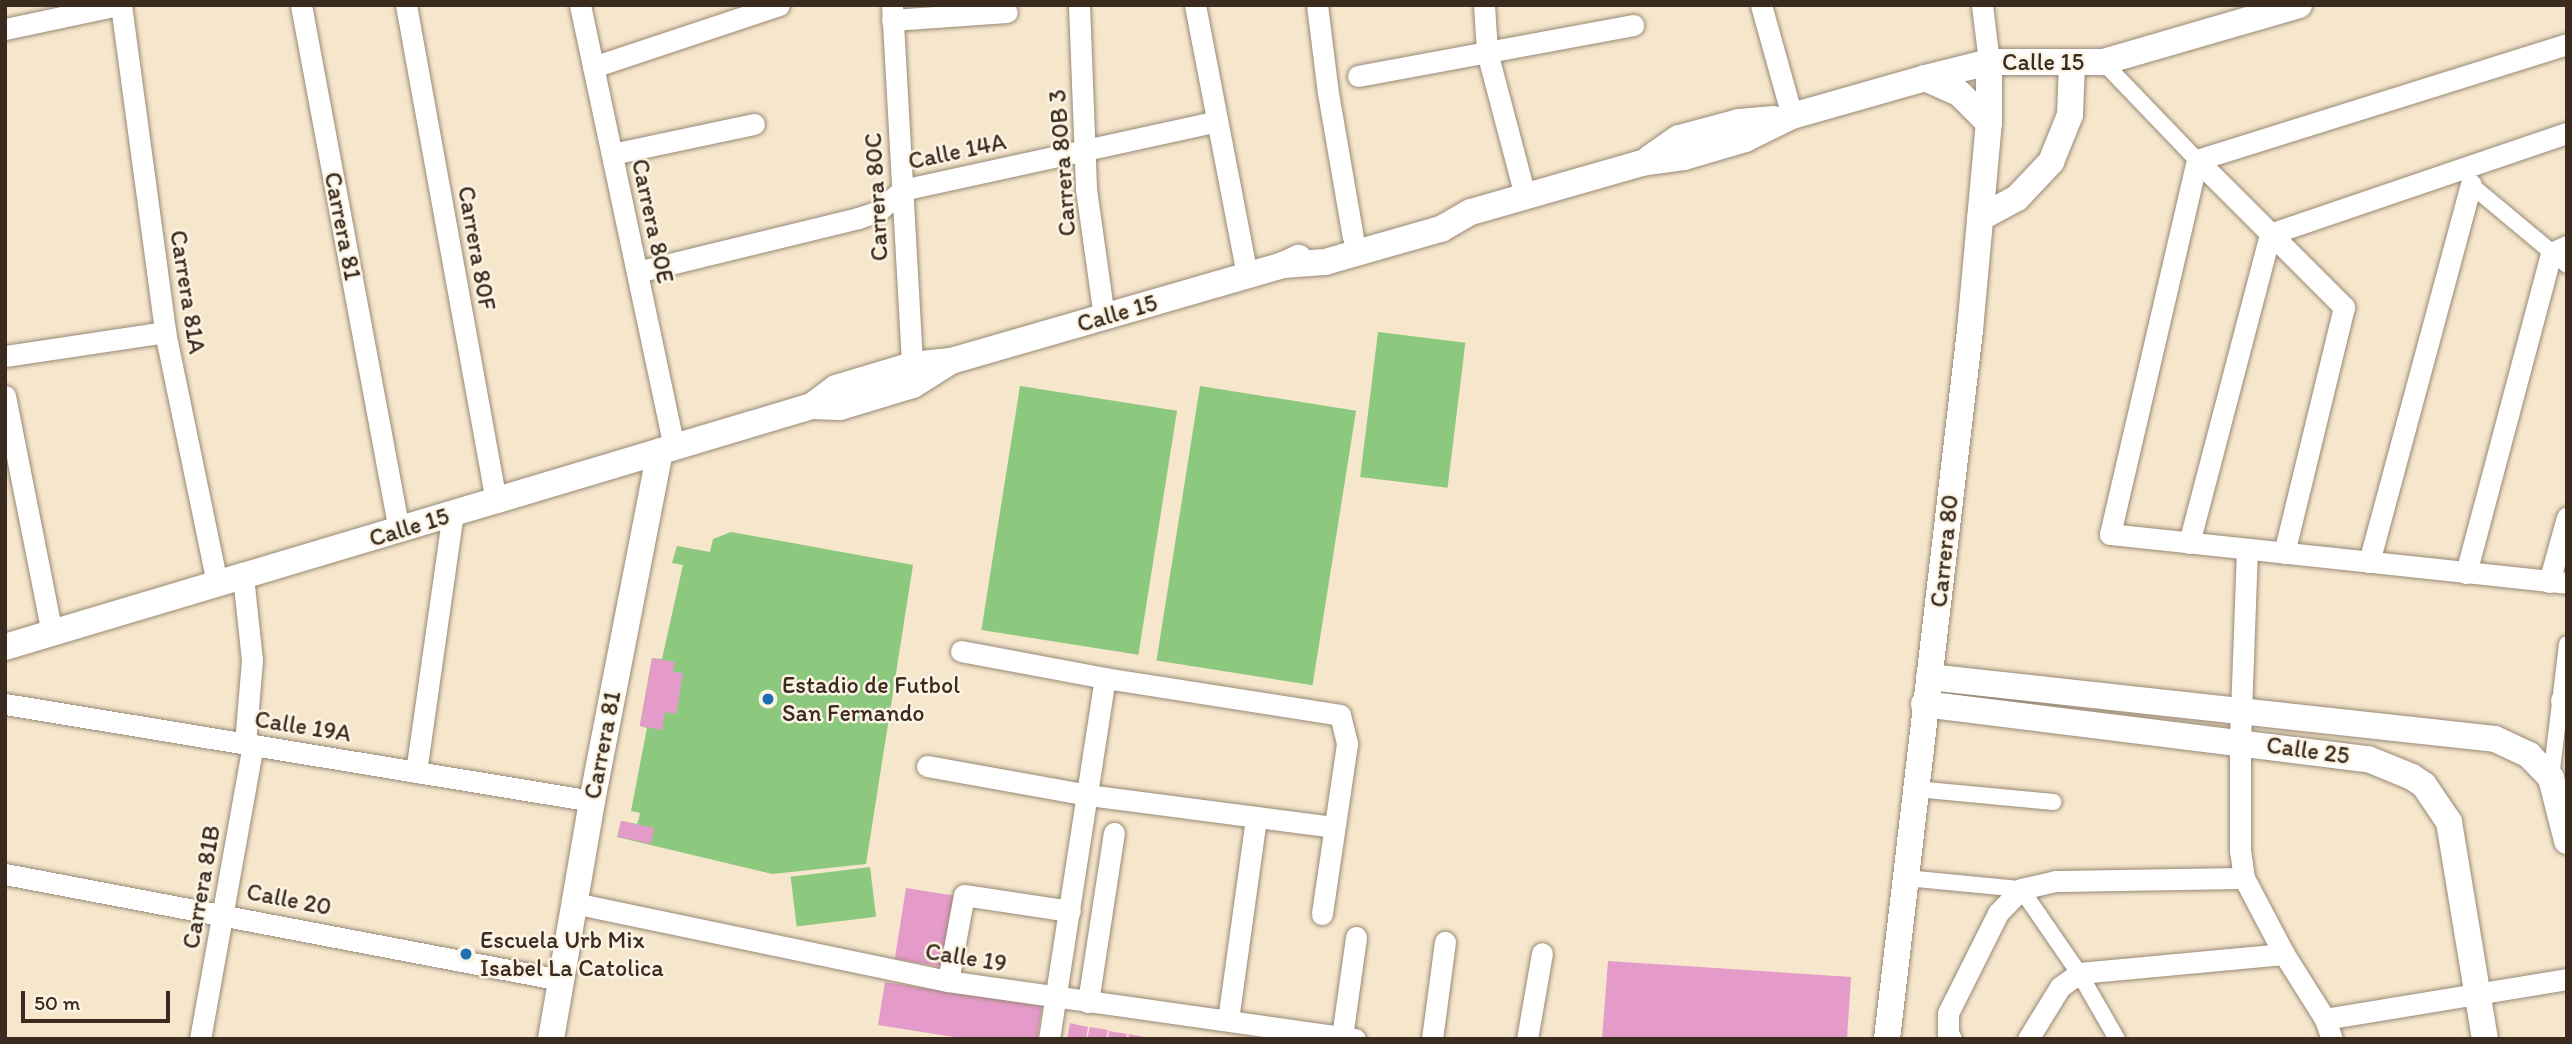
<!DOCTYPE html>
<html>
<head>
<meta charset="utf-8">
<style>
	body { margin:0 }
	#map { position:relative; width:2572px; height:1044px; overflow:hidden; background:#f5e6cc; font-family:Itim,sans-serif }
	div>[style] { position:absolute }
	.green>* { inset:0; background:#8cc87e; transform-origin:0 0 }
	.building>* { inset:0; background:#e59bc9; transform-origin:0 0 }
	.roads { filter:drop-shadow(0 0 2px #988875) drop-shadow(0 0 2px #988875) }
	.pedestrian>* { height:16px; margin:-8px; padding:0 8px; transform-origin:8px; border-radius:8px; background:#fff }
	.minor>* { height:21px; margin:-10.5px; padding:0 10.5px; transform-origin:10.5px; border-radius:10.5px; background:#fff }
	.tertiary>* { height:26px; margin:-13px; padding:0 13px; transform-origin:13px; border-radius:13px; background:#fff }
	.dots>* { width:19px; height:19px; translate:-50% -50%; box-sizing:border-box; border:4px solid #fcf5e5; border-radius:50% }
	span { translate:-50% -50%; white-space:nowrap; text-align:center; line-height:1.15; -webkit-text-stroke:5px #fcf5e5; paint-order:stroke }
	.street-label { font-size:24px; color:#3b2a1e }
	.poi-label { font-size:24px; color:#3b2a1e }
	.left { translate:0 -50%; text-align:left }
	.frame { position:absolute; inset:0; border:7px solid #3b2a1e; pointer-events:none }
	.scale { position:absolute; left:21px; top:991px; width:149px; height:32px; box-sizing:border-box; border:4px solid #3b2a1e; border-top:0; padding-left:9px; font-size:21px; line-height:24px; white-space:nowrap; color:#3b2a1e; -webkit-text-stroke:5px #fcf5e5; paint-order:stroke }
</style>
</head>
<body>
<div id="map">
	<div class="green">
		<i style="left:1378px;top:332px;width:88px;height:146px;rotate:7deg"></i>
		<i style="left:1020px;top:386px;width:159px;height:247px;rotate:9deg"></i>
		<i style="left:1200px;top:386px;width:158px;height:278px;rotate:9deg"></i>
		<i style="clip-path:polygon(731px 532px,913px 565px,866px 864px,772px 874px,617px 837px,621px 821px,637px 824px,639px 818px,640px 813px,631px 811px,647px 728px,640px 726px,641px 719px,652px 658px,662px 659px,682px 569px,683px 565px,672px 563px,677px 546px,710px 552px,713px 539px)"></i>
		<i style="left:870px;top:867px;width:50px;height:80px;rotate:83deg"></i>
	</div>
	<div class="building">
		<i style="clip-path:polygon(652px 658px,675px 662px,673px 672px,683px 673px,676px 714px,665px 712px,662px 730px,640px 726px)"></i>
		<i style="left:621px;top:821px;width:34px;height:16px;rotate:12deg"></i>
		<i style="left:906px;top:888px;width:52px;height:72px;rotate:9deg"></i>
		<i style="clip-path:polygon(1608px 961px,1851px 977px,1847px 1039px,1602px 1039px)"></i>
		<i style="clip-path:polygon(885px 982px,1042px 1006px,1037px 1039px,966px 1039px,878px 1025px)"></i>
		<i style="clip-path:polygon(1070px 1023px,1088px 1027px,1086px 1039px,1067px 1039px)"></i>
		<i style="clip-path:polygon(1090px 1027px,1108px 1030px,1106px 1039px,1087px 1039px)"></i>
		<i style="clip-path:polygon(1109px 1031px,1127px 1034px,1126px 1039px,1108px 1039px)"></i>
		<i style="clip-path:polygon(1129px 1034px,1145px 1037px,1145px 1039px,1128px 1039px)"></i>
	</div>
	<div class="roads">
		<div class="pedestrian">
			<i style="left:2103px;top:62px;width:136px;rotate:46.2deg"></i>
			<i style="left:2471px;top:185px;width:125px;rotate:39.8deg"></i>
			<i style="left:2551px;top:778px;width:135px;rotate:-83.2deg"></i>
			<i style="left:1916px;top:789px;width:138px;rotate:5.4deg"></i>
			<i style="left:1906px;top:878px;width:116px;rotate:5.5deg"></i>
			<i style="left:2021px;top:889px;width:102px;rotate:55.4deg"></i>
			<i style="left:2079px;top:973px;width:76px;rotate:60.1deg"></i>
		</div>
		<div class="minor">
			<i style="left:121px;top:5px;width:330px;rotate:82.3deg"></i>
			<i style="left:165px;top:332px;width:257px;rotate:78.3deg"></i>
			<i style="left:301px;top:5px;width:534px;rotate:79.43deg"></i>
			<i style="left:406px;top:5px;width:504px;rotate:79.72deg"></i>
			<i style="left:580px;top:5px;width:452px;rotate:78deg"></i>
			<i style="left:892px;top:5px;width:377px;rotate:86.8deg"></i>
			<i style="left:1079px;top:5px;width:184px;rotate:87.8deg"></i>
			<i style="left:1086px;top:189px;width:129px;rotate:82deg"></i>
			<i style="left:1195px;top:5px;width:276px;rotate:79.1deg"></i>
			<i style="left:1317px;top:5px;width:89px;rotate:82.9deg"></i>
			<i style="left:1328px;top:93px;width:146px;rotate:80.2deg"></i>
			<i style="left:1484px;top:5px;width:47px;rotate:86.3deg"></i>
			<i style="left:1487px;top:52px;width:149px;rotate:75.2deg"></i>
			<i style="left:1761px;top:5px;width:115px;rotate:74.4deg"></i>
			<i style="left:1982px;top:5px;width:57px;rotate:83deg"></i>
			<i style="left:892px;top:20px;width:115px;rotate:-4deg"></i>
			<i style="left:5px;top:29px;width:116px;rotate:-12deg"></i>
			<i style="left:593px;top:67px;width:196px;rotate:-18.4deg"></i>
			<i style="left:1358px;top:76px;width:280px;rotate:-10.5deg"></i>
			<i style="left:612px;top:154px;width:145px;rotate:-11.9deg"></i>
			<i style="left:2197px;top:160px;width:384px;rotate:103.1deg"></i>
			<i style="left:2110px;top:534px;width:460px;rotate:6.1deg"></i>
			<i style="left:2197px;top:160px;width:208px;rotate:45deg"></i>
			<i style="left:2344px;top:307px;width:253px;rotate:103.7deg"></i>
			<i style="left:2197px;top:160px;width:388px;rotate:-17.4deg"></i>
			<i style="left:637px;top:272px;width:228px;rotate:-13.7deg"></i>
			<i style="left:858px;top:218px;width:20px;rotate:-18deg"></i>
			<i style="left:877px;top:212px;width:33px;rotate:-41deg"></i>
			<i style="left:902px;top:190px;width:320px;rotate:-12.3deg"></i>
			<i style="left:5px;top:356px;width:162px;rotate:-8.5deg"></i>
			<i style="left:5px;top:396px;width:243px;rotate:78.8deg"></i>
			<i style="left:2189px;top:543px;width:319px;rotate:-75.3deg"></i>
			<i style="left:2270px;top:234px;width:314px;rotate:-18.8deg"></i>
			<i style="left:2247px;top:549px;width:192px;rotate:92.1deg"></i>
			<i style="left:2240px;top:741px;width:109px;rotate:90deg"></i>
			<i style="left:2240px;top:850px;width:28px;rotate:82deg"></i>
			<i style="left:2244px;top:878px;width:86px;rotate:62.2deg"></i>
			<i style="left:2284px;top:954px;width:77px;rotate:57.8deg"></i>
			<i style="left:2325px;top:1019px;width:21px;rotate:71deg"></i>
			<i style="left:2369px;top:562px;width:391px;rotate:-74.9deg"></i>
			<i style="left:2466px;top:573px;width:331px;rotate:-75.1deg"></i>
			<i style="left:2551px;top:253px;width:17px;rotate:-24deg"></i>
			<i style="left:243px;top:576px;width:84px;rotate:83.9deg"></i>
			<i style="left:252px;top:660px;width:84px;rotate:94.8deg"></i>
			<i style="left:2549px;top:582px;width:67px;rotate:-74.5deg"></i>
			<i style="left:961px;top:651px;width:147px;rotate:10.6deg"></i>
			<i style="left:1105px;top:678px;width:238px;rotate:8.9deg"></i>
			<i style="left:1340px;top:715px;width:30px;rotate:76deg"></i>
			<i style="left:1347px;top:744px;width:172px;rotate:98.4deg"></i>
			<i style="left:2561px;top:700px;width:6px;rotate:9deg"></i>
			<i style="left:5px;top:704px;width:595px;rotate:9.38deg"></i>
			<i style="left:927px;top:766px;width:164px;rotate:10.2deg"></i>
			<i style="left:1088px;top:795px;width:248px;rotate:7.4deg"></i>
			<i style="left:416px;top:772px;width:262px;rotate:-81.9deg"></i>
			<i style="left:5px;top:874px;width:566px;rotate:10.79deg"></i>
			<i style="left:574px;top:903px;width:382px;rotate:11.8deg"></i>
			<i style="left:948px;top:981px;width:411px;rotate:8.1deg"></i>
			<i style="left:948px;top:981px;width:87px;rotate:-79.5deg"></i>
			<i style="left:964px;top:895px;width:107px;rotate:8.6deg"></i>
			<i style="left:1088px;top:1002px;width:171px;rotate:-81.3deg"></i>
			<i style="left:2325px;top:1019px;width:245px;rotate:-9.4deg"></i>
			<i style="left:1228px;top:1020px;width:205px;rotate:-82.1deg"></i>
			<i style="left:1342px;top:1037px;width:101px;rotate:-82deg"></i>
			<i style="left:200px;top:1039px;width:299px;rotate:-79.8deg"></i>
			<i style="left:1049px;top:1039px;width:365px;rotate:-81.2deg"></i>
			<i style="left:1432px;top:1039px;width:98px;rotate:-82.4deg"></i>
			<i style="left:1527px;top:1039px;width:87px;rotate:-80.1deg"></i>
			<i style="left:1951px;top:1039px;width:7px;rotate:-117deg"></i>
			<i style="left:1948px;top:1033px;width:20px;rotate:-90deg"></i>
			<i style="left:1948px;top:1013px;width:112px;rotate:-63.4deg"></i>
			<i style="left:1998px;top:913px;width:33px;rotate:-46deg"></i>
			<i style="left:2021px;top:889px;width:35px;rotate:-13deg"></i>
			<i style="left:2055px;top:881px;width:189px;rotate:-0.9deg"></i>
			<i style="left:2028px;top:1039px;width:61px;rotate:-58.4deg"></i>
			<i style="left:2060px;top:987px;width:24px;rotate:-36deg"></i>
			<i style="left:2079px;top:973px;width:206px;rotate:-5.3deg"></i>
		</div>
		<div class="tertiary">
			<i style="left:1925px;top:78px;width:37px;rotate:24deg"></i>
			<i style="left:1959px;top:93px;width:42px;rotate:45deg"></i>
			<i style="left:1650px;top:158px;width:35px;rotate:-35deg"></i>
			<i style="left:1679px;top:138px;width:62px;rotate:-14.9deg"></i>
			<i style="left:1739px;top:122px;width:35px;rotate:-5deg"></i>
			<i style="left:1980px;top:218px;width:42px;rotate:-28.4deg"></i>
			<i style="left:2017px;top:198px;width:50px;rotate:-46.6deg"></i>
			<i style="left:2051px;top:162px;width:51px;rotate:-68deg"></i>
			<i style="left:2070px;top:115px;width:53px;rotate:-87.8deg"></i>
			<i style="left:1283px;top:265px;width:42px;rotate:-4.1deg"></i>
			<i style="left:1325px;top:262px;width:121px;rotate:-15.9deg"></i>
			<i style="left:1441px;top:229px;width:34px;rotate:-30deg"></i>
			<i style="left:1471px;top:212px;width:178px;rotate:-16deg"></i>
			<i style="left:1642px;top:163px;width:42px;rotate:-8.1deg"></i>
			<i style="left:1684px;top:157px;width:64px;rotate:-16.4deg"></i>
			<i style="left:1745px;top:139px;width:52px;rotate:-26.1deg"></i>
			<i style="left:1792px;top:116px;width:138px;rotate:-15.9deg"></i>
			<i style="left:1925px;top:78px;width:66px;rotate:-14deg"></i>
			<i style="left:1989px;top:62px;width:114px"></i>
			<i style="left:2103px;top:62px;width:204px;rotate:-16.2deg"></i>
			<i style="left:812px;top:406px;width:30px;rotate:-37deg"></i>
			<i style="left:836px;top:388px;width:79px;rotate:-16.8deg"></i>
			<i style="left:912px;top:365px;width:39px;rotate:-6deg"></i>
			<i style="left:951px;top:361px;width:346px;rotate:-16.1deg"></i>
			<i style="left:1283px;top:265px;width:17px;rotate:-25deg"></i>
			<i style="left:5px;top:647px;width:842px;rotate:-16.63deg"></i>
			<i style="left:812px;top:406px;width:28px;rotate:2deg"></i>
			<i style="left:840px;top:407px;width:76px;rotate:-16.8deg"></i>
			<i style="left:913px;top:385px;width:45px;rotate:-32.3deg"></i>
			<i style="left:1929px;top:677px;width:569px;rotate:6.25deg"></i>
			<i style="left:2495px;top:739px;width:38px;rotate:25deg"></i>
			<i style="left:2529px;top:755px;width:32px;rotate:46deg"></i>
			<i style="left:2551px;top:778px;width:65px;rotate:75.7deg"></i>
			<i style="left:1924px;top:704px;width:447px;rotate:7.1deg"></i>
			<i style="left:2368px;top:759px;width:48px;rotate:22.2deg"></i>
			<i style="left:2412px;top:777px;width:14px;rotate:34deg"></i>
			<i style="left:2424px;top:785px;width:45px;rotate:56deg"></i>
			<i style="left:2449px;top:822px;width:220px;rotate:80.6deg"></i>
			<i style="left:551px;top:1039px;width:242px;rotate:-80.2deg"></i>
			<i style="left:592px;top:801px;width:356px;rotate:-79deg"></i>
			<i style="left:1887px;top:1039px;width:714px;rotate:-83.32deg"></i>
			<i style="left:1970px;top:330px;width:208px;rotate:-84.8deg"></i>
			<i style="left:1989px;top:123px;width:61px;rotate:-90deg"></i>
		</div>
	</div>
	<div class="dots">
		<i style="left:768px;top:699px;background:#1f6fb2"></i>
		<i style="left:466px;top:954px;background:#1f6fb2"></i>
	</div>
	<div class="street-label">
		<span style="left:2043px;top:62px">Calle 15</span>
		<span style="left:957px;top:151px;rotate:-12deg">Calle 14A</span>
		<span style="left:1062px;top:163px;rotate:-94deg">Carrera 80B 3</span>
		<span style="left:876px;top:197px;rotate:-93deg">Carrera 80C</span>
		<span style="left:653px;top:221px;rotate:78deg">Carrera 80E</span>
		<span style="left:343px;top:226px;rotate:79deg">Carrera 81</span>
		<span style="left:477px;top:248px;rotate:80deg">Carrera 80F</span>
		<span style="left:188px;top:292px;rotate:81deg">Carrera 81A</span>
		<span style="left:1117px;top:313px;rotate:-16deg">Calle 15</span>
		<span style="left:409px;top:527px;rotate:-17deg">Calle 15</span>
		<span style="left:1944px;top:551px;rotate:-84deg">Carrera 80</span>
		<span style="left:303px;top:726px;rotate:9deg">Calle 19A</span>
		<span style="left:602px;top:745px;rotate:-79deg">Carrera 81</span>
		<span style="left:2308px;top:750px;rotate:8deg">Calle 25</span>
		<span style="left:201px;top:887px;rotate:-80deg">Carrera 81B</span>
		<span style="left:289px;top:899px;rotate:11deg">Calle 20</span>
		<span style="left:966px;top:957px;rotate:9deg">Calle 19</span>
	</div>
	<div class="poi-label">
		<span class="left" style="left:782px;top:699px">Estadio de Futbol<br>San Fernando</span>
		<span class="left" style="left:480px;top:954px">Escuela Urb Mix<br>Isabel La Catolica</span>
	</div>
	<div class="frame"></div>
	<div class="scale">50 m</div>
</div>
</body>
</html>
